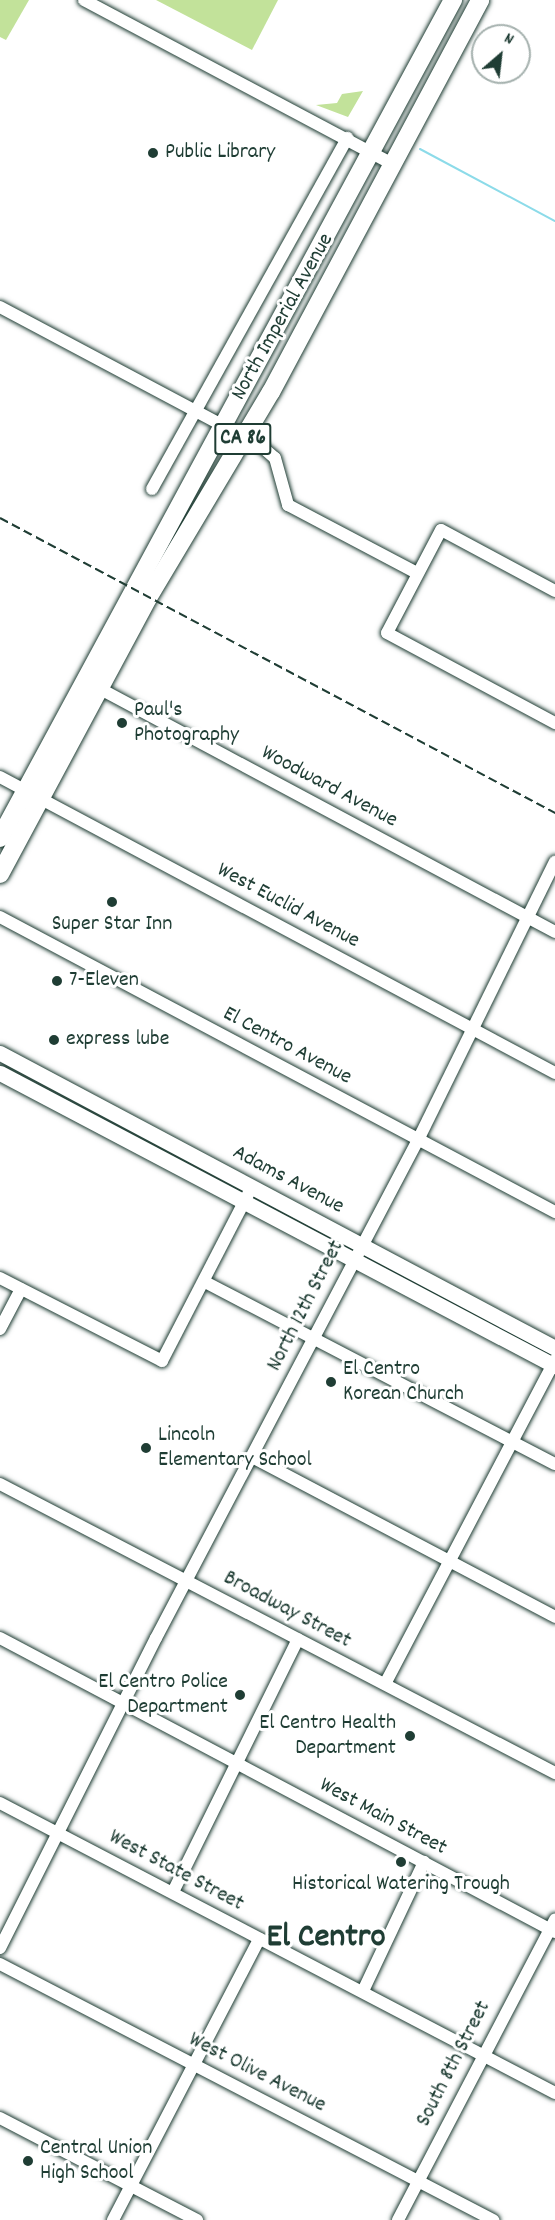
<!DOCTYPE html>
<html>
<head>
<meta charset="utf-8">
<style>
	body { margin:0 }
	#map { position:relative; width:555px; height:2220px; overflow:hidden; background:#fff; font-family:Dekko,sans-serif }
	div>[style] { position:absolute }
	.green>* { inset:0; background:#c2e29a }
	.stream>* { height:2px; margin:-1px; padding:0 1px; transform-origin:1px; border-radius:1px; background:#8cdbe9 }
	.roads { filter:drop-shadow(0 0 2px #1f3d34) drop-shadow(0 0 2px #1f3d34) }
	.minor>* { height:12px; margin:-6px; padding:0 6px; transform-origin:6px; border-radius:6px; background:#fff }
	.major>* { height:15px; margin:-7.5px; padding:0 7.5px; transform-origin:7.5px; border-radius:7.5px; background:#fff }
	.highway>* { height:18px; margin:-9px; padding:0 9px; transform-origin:9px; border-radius:9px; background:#fff }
	.rail>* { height:2px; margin-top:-1px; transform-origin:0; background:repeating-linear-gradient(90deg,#1f3d34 0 9px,transparent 0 13.5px) }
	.dots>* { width:16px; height:16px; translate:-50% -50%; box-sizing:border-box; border:3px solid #fff; border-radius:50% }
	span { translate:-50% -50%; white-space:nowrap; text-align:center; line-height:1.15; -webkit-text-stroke:6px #fff; paint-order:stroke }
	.shield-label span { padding:2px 4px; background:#fff; border:2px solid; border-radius:4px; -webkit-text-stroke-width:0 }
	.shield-label { font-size:21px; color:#1f3d34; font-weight:700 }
	.poi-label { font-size:22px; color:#1f3d34 }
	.left { translate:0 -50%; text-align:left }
	.right { translate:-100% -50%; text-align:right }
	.street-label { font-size:22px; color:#1f3d34 }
	.town-label { font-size:34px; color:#1f3d34; font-weight:700 }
	.north { position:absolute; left:471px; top:24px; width:60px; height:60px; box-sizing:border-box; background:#fff; border:2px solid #a5b1ae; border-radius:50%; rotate:28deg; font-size:16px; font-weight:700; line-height:24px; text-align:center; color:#1f3d34 }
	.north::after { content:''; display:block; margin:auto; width:21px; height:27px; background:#1f3d34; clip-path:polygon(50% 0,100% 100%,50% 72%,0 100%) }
</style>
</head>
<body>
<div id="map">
	<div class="green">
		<i style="clip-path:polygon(0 0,29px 0,6px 40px,0 37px)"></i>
		<i style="clip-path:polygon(156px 0,278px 0,252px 50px)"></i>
		<i style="clip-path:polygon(363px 91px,348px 117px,316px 105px,337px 103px,342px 94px)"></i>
	</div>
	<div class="stream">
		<i style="left:420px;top:149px;width:153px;rotate:28.1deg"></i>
	</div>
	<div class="roads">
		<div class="minor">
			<i style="left:84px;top:0;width:350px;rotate:28deg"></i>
			<i style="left:0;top:307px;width:296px;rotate:28deg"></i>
			<i style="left:261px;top:446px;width:18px;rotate:41deg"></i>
			<i style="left:275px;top:458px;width:49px;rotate:74.5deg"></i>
			<i style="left:288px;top:505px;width:146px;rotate:27.8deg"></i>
			<i style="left:152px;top:489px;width:402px;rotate:-60.9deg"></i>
			<i style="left:555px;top:591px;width:129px;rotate:-151.8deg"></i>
			<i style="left:441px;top:530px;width:116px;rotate:117.7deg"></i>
			<i style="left:387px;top:633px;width:191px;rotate:28.2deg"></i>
			<i style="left:93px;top:685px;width:524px;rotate:28.13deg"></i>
			<i style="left:0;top:777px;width:629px;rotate:28.07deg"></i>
			<i style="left:0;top:917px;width:629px;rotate:27.99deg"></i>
			<i style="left:0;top:1278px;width:182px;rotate:27.1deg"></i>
			<i style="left:162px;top:1361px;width:196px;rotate:-62.7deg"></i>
			<i style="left:205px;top:1282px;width:394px;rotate:27.5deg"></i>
			<i style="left:0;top:1329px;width:45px;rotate:-62.3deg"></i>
			<i style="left:252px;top:1457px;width:343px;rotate:27.8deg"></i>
			<i style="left:0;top:1484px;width:626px;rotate:27.51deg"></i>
			<i style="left:0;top:1638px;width:628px;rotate:27.91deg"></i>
			<i style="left:385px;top:1684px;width:366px;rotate:-62.3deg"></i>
			<i style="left:0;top:1803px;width:626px;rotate:27.59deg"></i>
			<i style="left:173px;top:1892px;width:282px;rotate:-63.7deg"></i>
			<i style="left:0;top:1948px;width:347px;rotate:-63.3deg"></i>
			<i style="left:156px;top:1638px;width:565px;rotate:-62.26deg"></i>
			<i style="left:419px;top:1138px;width:308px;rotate:-63.8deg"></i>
			<i style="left:0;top:1964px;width:556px;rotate:27.44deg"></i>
			<i style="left:363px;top:1991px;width:143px;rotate:-64.7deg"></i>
			<i style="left:0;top:2118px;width:222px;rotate:27.4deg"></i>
			<i style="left:113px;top:2220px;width:317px;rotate:-62.5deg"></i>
			<i style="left:398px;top:2220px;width:339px;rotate:-62.4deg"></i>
		</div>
		<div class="major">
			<i style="left:0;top:1053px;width:629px;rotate:27.99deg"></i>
			<i style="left:0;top:1073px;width:628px;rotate:27.83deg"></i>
		</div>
		<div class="highway">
			<i style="left:0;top:838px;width:953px;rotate:-61.61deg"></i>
			<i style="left:0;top:874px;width:313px;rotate:-61.8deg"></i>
			<i style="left:148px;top:598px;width:240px;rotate:-59.2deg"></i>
			<i style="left:271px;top:392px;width:444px;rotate:-61.9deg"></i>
		</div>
	</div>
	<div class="rail">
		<i style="left:0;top:518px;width:629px;rotate:27.99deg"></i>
	</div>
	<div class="dots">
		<i style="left:153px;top:153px;background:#1f3d34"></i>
		<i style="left:122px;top:723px;background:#1f3d34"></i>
		<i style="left:112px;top:902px;background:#1f3d34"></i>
		<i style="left:57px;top:981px;background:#1f3d34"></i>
		<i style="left:54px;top:1040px;background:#1f3d34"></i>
		<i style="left:331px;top:1382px;background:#1f3d34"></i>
		<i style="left:146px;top:1448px;background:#1f3d34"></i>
		<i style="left:240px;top:1695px;background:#1f3d34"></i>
		<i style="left:410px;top:1736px;background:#1f3d34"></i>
		<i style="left:401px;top:1862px;background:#1f3d34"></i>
		<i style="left:28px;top:2161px;background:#1f3d34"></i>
	</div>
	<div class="shield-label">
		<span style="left:243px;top:439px">CA 86</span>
	</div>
	<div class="poi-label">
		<span class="left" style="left:165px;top:153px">Public Library</span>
		<span class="left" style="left:134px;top:723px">Paul's<br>Photography</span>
		<span style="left:112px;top:925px">Super Star Inn</span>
		<span class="left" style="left:69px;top:981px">7-Eleven</span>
		<span class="left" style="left:66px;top:1040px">express lube</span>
		<span class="left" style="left:343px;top:1382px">El Centro<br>Korean Church</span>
		<span class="left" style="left:158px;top:1448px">Lincoln<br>Elementary School</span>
		<span class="right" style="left:228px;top:1695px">El Centro Police<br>Department</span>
		<span class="right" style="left:396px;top:1736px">El Centro Health<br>Department</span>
		<span style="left:401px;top:1885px">Historical Watering Trough</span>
		<span class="left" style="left:40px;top:2161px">Central Union<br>High School</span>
	</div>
	<div class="street-label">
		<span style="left:283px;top:317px;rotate:-61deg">North Imperial Avenue</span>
		<span style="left:329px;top:787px;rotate:28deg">Woodward Avenue</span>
		<span style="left:288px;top:906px;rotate:28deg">West Euclid Avenue</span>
		<span style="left:287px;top:1046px;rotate:28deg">El Centro Avenue</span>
		<span style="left:288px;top:1180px;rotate:28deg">Adams Avenue</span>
		<span style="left:306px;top:1306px;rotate:-63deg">North 12th Street</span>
		<span style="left:287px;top:1610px;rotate:28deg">Broadway Street</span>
		<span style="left:383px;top:1817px;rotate:28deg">West Main Street</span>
		<span style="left:176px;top:1871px;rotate:28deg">West State Street</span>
		<span style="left:454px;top:2064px;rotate:-63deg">South 8th Street</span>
		<span style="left:257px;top:2073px;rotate:27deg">West Olive Avenue</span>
	</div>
	<div class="town-label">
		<span style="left:326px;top:1939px">El Centro</span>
	</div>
	<div class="north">N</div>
</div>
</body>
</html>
